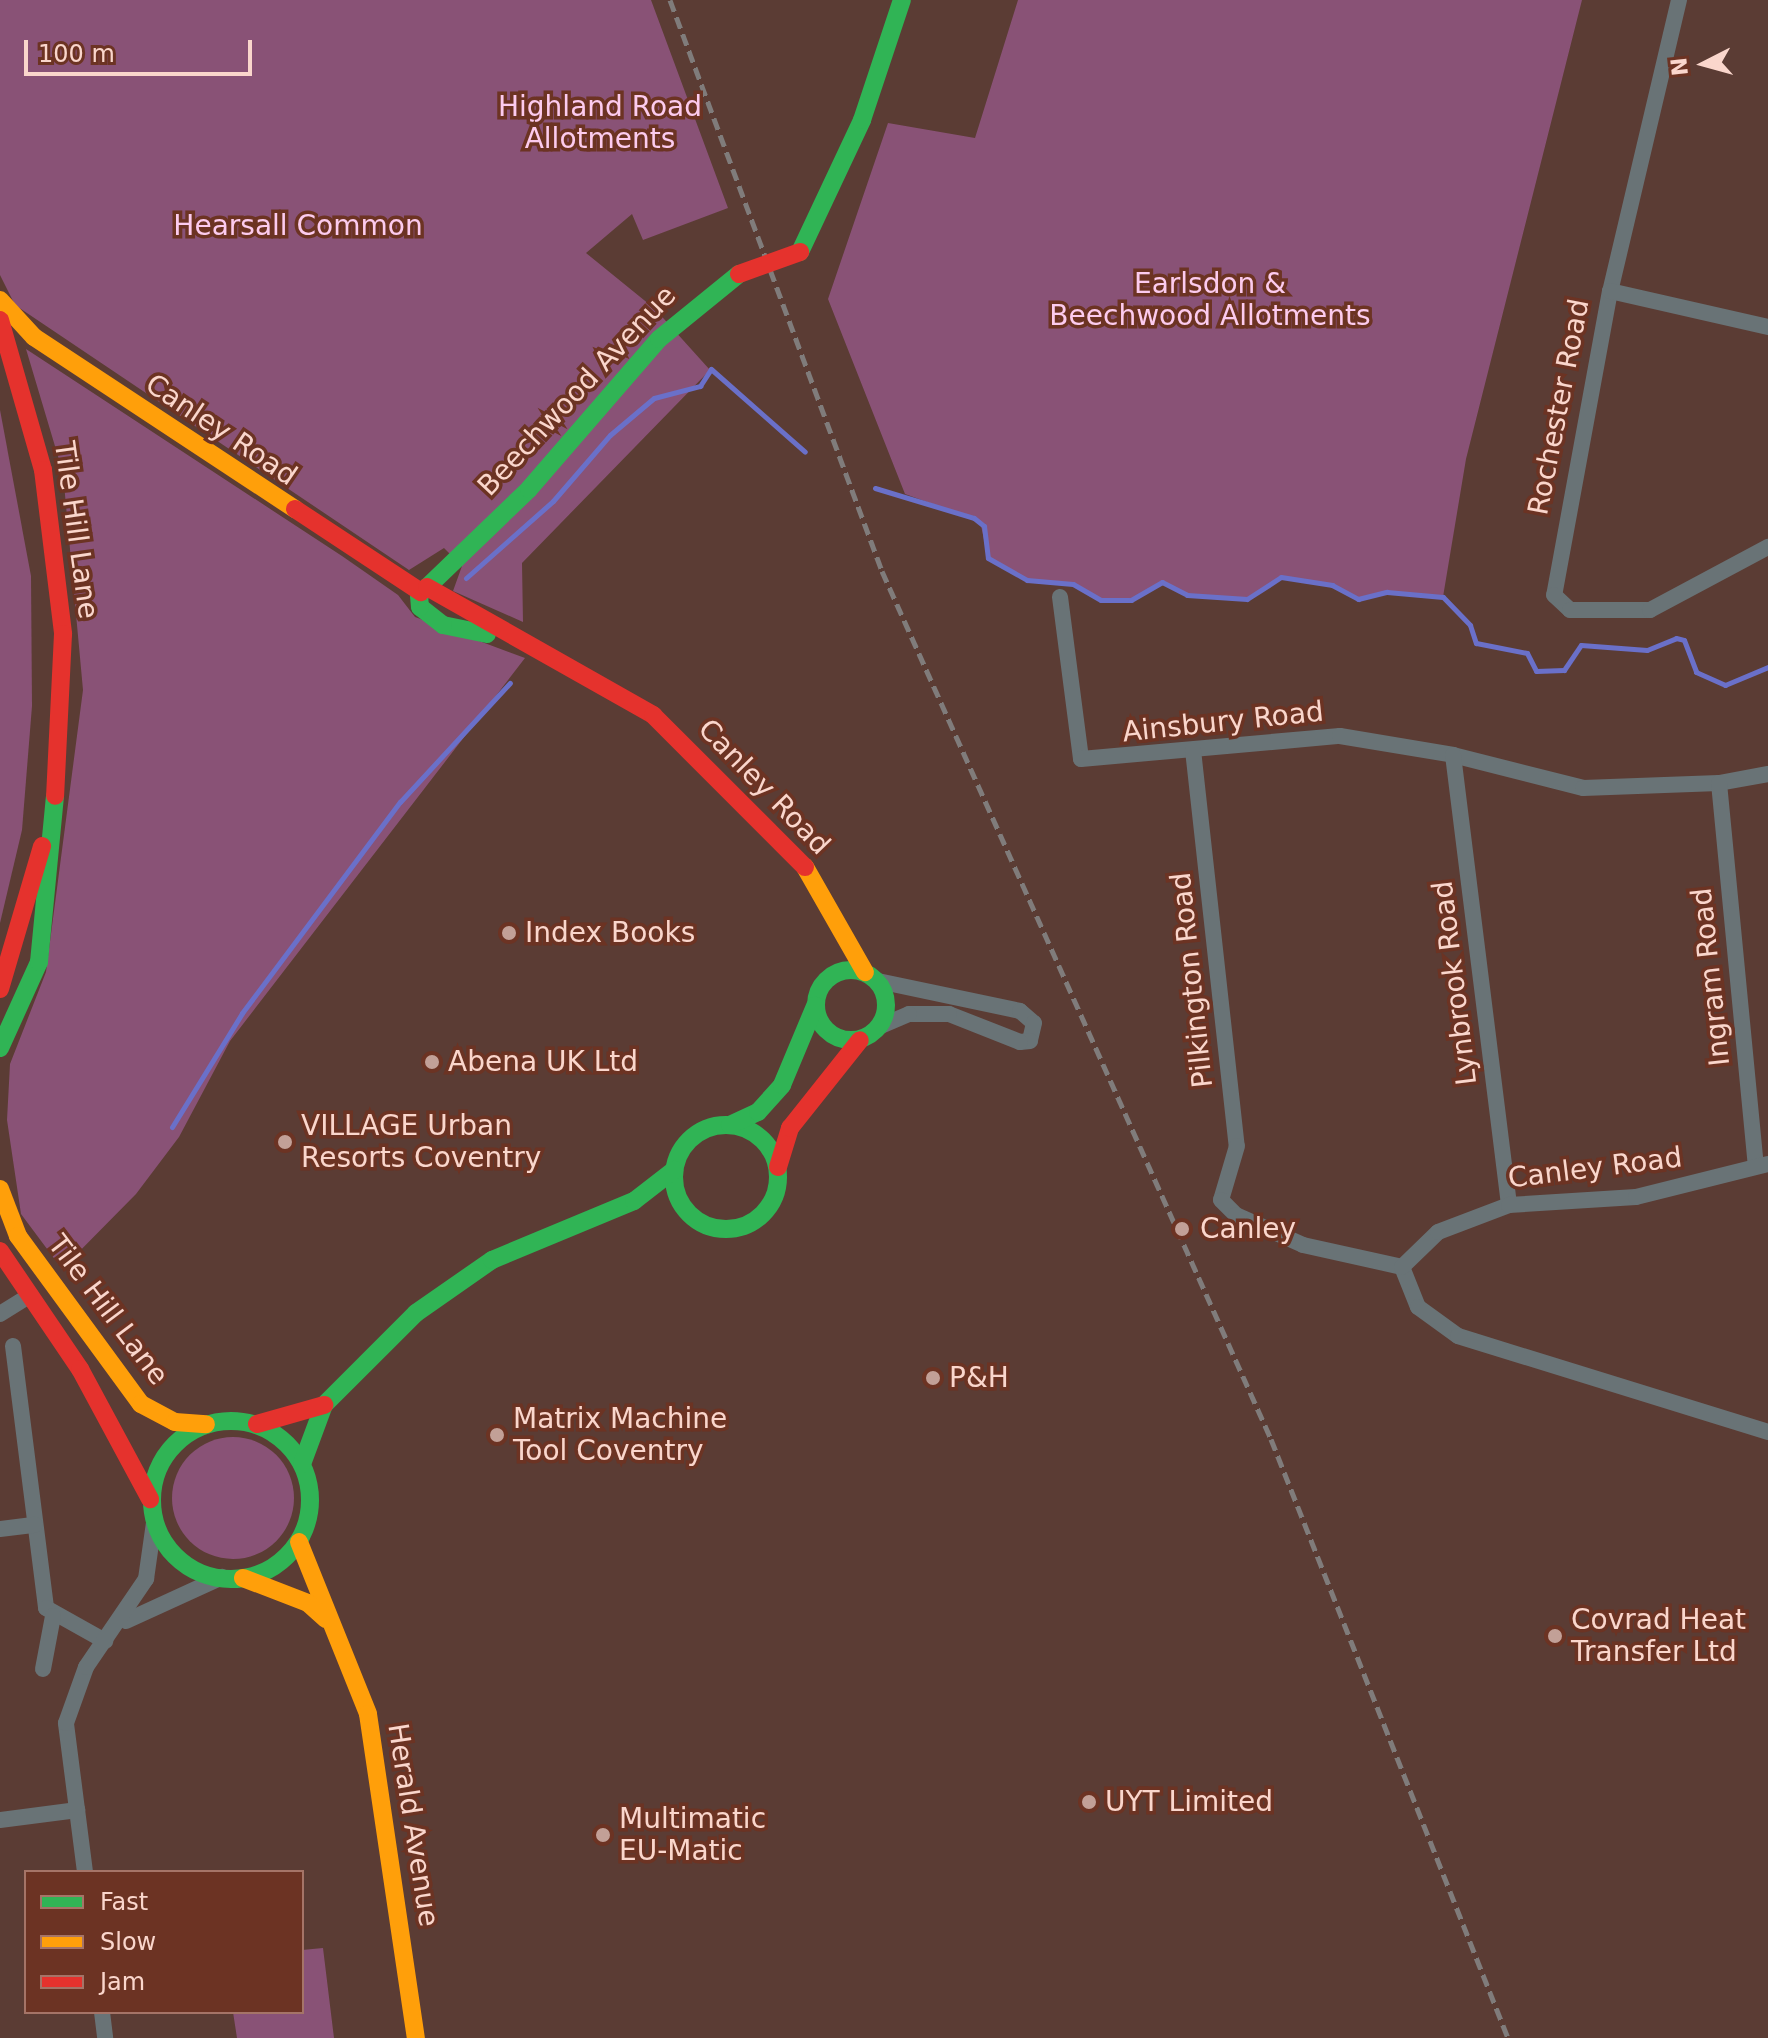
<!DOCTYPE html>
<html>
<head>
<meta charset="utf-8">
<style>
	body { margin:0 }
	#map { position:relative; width:1768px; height:2038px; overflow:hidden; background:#5b3c34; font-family:"DejaVu Sans",sans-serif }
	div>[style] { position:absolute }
	.green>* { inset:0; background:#895276 }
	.round { border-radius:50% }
	.stream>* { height:5px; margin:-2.5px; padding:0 2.5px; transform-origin:2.5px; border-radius:2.5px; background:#6a70c9 }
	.street>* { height:16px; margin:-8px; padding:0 8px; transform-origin:8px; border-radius:8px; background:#697376 }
	.fast>* { height:18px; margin:-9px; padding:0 9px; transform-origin:9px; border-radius:9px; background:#30b455 }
	.fast>.ring { margin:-9px; padding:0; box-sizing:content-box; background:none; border:18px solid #30b455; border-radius:50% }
	.slow>* { height:18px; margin:-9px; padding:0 9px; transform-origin:9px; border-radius:9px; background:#ff9f0a }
	.jam>* { height:18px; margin:-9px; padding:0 9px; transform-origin:9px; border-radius:9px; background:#e5322d }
	.rail>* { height:5px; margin-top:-2.5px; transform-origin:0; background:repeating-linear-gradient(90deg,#807c7b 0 12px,transparent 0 18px) }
	.jam-bridge>* { height:18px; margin:-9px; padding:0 9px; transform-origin:9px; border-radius:9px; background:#e5322d }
	.dots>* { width:22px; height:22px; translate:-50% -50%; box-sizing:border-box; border:4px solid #6c3323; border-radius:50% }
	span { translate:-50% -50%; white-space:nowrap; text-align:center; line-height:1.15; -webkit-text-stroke:7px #6c3323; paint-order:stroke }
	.park-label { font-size:28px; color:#fccbee }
	.street-label { font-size:28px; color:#fad6cc }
	.poi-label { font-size:28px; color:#fad6cc }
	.left { translate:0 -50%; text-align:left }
	.legend { position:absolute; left:24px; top:1870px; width:280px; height:144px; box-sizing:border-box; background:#6c3323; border:2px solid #a57467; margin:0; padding:10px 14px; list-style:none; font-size:24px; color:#fad6cc }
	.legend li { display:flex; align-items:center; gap:16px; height:40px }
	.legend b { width:40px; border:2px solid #a57467 }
	.north { position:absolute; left:1664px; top:24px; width:80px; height:80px; -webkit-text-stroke:6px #6c3323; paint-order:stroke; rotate:264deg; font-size:22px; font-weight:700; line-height:32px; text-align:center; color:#fad6cc }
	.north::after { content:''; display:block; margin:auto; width:28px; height:36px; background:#fad6cc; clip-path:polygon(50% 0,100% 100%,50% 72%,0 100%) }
	.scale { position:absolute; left:24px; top:40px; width:228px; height:36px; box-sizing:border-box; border:4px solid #fad6cc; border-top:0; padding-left:10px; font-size:24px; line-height:28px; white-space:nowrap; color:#fad6cc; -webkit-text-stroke:6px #6c3323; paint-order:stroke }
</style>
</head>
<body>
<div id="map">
	<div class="green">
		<i style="clip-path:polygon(0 0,651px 0,728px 208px,643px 240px,632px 214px,586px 253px,655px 309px,710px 370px,522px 563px,523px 622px,453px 591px,462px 566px,444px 548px,409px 570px,15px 305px,0 275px)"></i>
		<i style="clip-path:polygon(1018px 0,1582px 0,1466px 459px,1443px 597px,1387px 592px,1358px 599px,1332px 585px,1281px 578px,1247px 599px,1187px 595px,1162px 582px,1131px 600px,1101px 600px,1073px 584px,1027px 580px,988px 558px,980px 521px,905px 494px,828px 299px,888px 123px,975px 138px)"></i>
		<i style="clip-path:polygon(26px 349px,342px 556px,398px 595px,415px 617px,525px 658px,230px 1041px,179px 1137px,136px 1194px,62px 1269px,21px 1214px,7px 1120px,10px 1064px,46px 972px,83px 690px,63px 473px)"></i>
		<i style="clip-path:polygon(0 410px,31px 576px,32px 706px,22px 830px,0 923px)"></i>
		<i class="round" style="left:172px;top:1437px;width:122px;height:122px"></i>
		<i style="clip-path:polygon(323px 1948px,334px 2038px,237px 2038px,233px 2012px,302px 2012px,302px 1950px)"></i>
	</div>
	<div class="stream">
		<i style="left:875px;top:488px;width:103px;rotate:16.9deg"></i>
		<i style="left:974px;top:518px;width:13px;rotate:39deg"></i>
		<i style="left:984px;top:526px;width:32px;rotate:83deg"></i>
		<i style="left:988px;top:558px;width:45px;rotate:29.4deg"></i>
		<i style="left:1027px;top:580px;width:46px;rotate:5deg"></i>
		<i style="left:1073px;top:584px;width:32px;rotate:30deg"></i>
		<i style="left:1101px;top:600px;width:30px"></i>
		<i style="left:1131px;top:600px;width:36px;rotate:-30deg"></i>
		<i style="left:1162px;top:582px;width:28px;rotate:27deg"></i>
		<i style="left:1187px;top:595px;width:60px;rotate:3.8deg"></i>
		<i style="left:1247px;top:599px;width:40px;rotate:-32.9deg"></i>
		<i style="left:1281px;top:577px;width:52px;rotate:8.9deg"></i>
		<i style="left:1332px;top:585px;width:30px;rotate:28deg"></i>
		<i style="left:1358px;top:599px;width:30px;rotate:-14deg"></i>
		<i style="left:1387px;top:592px;width:56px;rotate:5.1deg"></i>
		<i style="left:1443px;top:597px;width:39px;rotate:46deg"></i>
		<i style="left:1470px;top:625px;width:19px;rotate:72deg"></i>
		<i style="left:1476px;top:643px;width:52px;rotate:11.1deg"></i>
		<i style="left:1527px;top:653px;width:20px;rotate:63deg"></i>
		<i style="left:1536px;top:671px;width:28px;rotate:-2deg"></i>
		<i style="left:1564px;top:670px;width:30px;rotate:-56deg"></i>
		<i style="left:1581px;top:645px;width:66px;rotate:4.3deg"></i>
		<i style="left:1647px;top:650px;width:31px;rotate:-22deg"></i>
		<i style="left:1676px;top:638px;width:8px;rotate:14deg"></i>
		<i style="left:1684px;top:640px;width:34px;rotate:69deg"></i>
		<i style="left:1696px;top:672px;width:32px;rotate:24deg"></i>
		<i style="left:1725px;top:685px;width:47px;rotate:-22.7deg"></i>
		<i style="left:466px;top:578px;width:116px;rotate:-41.5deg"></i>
		<i style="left:553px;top:501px;width:87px;rotate:-49.2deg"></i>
		<i style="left:610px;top:435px;width:57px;rotate:-40.1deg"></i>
		<i style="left:654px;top:398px;width:48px;rotate:-14.6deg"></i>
		<i style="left:700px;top:386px;width:20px;rotate:-57deg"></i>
		<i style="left:711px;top:369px;width:125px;rotate:41.4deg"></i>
		<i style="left:172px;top:1127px;width:134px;rotate:-58.4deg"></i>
		<i style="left:242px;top:1013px;width:264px;rotate:-53.2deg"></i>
		<i style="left:400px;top:802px;width:162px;rotate:-47.3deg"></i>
	</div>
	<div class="street">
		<i style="left:1679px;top:0;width:299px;rotate:103.3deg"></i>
		<i style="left:1610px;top:291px;width:309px;rotate:100.4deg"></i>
		<i style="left:1554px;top:595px;width:22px;rotate:43deg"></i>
		<i style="left:1570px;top:610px;width:80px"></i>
		<i style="left:1650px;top:610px;width:134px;rotate:-28.1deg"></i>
		<i style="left:1610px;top:291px;width:162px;rotate:12.8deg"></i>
		<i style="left:1060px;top:597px;width:163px;rotate:82.6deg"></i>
		<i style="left:1081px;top:759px;width:260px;rotate:-5.1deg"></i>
		<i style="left:1340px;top:736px;width:115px;rotate:9.5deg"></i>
		<i style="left:1453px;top:755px;width:134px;rotate:14.2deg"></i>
		<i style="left:1583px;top:788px;width:136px;rotate:-2.1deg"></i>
		<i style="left:1719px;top:783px;width:50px;rotate:-10.4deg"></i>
		<i style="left:1193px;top:750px;width:398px;rotate:83.7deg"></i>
		<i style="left:1237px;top:1146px;width:56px;rotate:106.5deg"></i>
		<i style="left:1221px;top:1200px;width:21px;rotate:45deg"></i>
		<i style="left:1236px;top:1215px;width:73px;rotate:24.1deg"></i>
		<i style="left:1303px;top:1245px;width:101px;rotate:12.5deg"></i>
		<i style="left:1453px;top:755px;width:453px;rotate:82.9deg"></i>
		<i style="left:1719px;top:783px;width:385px;rotate:84.5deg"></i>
		<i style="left:878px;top:981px;width:145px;rotate:11.9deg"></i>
		<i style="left:1020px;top:1011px;width:18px;rotate:41deg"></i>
		<i style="left:1034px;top:1023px;width:18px;rotate:103deg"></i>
		<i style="left:1030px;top:1041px;width:10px;rotate:174deg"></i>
		<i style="left:1020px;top:1042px;width:76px;rotate:-158.5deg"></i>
		<i style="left:949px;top:1014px;width:40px;rotate:180deg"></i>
		<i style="left:909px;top:1014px;width:33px;rotate:157deg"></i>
		<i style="left:1402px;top:1267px;width:43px;rotate:68.2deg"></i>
		<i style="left:1418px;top:1307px;width:49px;rotate:35.9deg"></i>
		<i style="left:1458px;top:1336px;width:325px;rotate:17.2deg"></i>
		<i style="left:1402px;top:1267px;width:50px;rotate:-44.2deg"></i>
		<i style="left:1438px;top:1232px;width:76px;rotate:-20.8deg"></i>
		<i style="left:1509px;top:1205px;width:127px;rotate:-3.6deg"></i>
		<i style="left:1636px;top:1197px;width:136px;rotate:-14deg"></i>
		<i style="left:0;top:1314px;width:36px;rotate:-32deg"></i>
		<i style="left:13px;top:1346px;width:264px;rotate:82.8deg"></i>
		<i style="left:46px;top:1608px;width:68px;rotate:29.2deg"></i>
		<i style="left:0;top:1529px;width:35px;rotate:-7deg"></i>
		<i style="left:126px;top:1621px;width:106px;rotate:-24.6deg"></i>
		<i style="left:43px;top:1669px;width:54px;rotate:-79.3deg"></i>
		<i style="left:0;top:1820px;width:78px;rotate:-7.4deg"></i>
		<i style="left:85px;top:1872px;width:150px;rotate:-97.3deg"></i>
		<i style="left:66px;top:1723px;width:59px;rotate:-70.3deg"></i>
		<i style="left:86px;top:1667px;width:107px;rotate:-55.7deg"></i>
		<i style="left:146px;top:1579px;width:57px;rotate:-81.9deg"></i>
		<i style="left:102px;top:2012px;width:26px;rotate:83deg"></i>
	</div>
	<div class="fast">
		<i style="left:800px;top:252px;width:146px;rotate:-64.8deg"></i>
		<i style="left:862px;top:120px;width:126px;rotate:-71.6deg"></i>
		<i style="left:487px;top:634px;width:45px;rotate:-168.4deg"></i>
		<i style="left:443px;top:625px;width:29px;rotate:-142deg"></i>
		<i style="left:420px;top:607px;width:12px;rotate:-95deg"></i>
		<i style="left:419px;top:595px;width:153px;rotate:-43.9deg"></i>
		<i style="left:529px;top:489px;width:198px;rotate:-49.1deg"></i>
		<i style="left:659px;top:339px;width:103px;rotate:-39.1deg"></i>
		<i class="ring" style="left:816px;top:970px;width:52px;height:52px"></i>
		<i style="left:0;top:1048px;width:94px;rotate:-65.6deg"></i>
		<i style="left:39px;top:962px;width:167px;rotate:-84.5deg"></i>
		<i class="ring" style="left:674px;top:1125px;width:86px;height:86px"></i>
		<i style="left:730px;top:1125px;width:31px;rotate:-25deg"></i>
		<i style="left:758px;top:1112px;width:36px;rotate:-48deg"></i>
		<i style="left:782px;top:1085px;width:86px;rotate:-67.3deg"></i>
		<i class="ring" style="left:152px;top:1421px;width:140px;height:140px"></i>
		<i style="left:302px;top:1464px;width:63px;rotate:-69.6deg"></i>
		<i style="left:324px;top:1405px;width:130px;rotate:-45deg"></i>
		<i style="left:416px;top:1313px;width:93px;rotate:-34.9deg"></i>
		<i style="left:492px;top:1260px;width:154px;rotate:-22.6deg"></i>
		<i style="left:634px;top:1201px;width:51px;rotate:-37.8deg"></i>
	</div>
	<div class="slow">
		<i style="left:0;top:300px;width:50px;rotate:47.4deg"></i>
		<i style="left:34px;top:337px;width:313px;rotate:33.4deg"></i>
		<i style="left:805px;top:867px;width:121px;rotate:60.3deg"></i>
		<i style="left:0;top:1189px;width:50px;rotate:69deg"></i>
		<i style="left:18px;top:1236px;width:208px;rotate:53.8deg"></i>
		<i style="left:141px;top:1404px;width:38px;rotate:28deg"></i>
		<i style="left:175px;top:1422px;width:31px;rotate:4deg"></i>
		<i style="left:299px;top:1542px;width:185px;rotate:68.1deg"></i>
		<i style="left:368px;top:1714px;width:328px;rotate:81.6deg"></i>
		<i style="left:243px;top:1578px;width:70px;rotate:21deg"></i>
		<i style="left:308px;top:1603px;width:24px;rotate:42deg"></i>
	</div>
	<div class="jam">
		<i style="left:0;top:320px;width:156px;rotate:74deg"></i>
		<i style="left:43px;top:470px;width:165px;rotate:83deg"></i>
		<i style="left:63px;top:634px;width:162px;rotate:92.8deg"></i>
		<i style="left:295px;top:509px;width:151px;rotate:33.4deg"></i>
		<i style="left:427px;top:587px;width:260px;rotate:29.5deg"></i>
		<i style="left:653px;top:715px;width:215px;rotate:45deg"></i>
		<i style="left:0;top:989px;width:149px;rotate:-73.6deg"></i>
		<i style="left:778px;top:1167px;width:41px;rotate:-72.9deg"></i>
		<i style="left:790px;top:1128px;width:112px;rotate:-51.5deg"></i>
		<i style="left:0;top:1251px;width:143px;rotate:55.9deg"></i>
		<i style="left:80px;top:1369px;width:148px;rotate:61.7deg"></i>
		<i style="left:257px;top:1424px;width:70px;rotate:-15.8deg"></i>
	</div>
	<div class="rail">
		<i style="left:670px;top:0;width:609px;rotate:69.63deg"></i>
		<i style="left:882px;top:571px;width:951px;rotate:65.86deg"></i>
		<i style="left:1271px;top:1439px;width:644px;rotate:68.41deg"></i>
	</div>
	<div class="jam-bridge">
		<i style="left:739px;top:274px;width:65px;rotate:-19.8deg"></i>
	</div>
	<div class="dots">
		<i style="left:509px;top:933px;background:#c2a097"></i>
		<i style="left:432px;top:1062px;background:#c2a097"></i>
		<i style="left:285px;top:1142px;background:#c2a097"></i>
		<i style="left:1182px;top:1229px;background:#c2a097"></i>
		<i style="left:933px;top:1378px;background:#c2a097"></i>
		<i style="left:497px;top:1435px;background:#c2a097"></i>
		<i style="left:1555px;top:1636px;background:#c2a097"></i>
		<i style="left:1089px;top:1802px;background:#c2a097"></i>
		<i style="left:603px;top:1835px;background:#c2a097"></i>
	</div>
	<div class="park-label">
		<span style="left:600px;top:123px">Highland Road<br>Allotments</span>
		<span style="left:298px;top:226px">Hearsall Common</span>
		<span style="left:1210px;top:300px">Earlsdon &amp;<br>Beechwood Allotments</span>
	</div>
	<div class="street-label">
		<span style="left:577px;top:391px;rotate:-47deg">Beechwood Avenue</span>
		<span style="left:1559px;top:407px;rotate:-79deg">Rochester Road</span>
		<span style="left:221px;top:430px;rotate:34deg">Canley Road</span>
		<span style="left:76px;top:530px;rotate:82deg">Tile Hill Lane</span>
		<span style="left:1223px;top:722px;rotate:-6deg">Ainsbury Road</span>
		<span style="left:764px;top:787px;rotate:46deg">Canley Road</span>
		<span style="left:1711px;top:977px;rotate:-96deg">Ingram Road</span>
		<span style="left:1192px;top:980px;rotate:-96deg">Pilkington Road</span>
		<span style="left:1455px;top:983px;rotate:-97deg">Lynbrook Road</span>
		<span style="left:1595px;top:1168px;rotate:-7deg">Canley Road</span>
		<span style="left:108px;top:1310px;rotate:53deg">Tile Hill Lane</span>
		<span style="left:413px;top:1825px;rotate:81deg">Herald Avenue</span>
	</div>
	<div class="poi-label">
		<span class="left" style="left:525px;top:933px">Index Books</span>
		<span class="left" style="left:448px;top:1062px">Abena UK Ltd</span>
		<span class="left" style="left:301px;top:1142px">VILLAGE Urban<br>Resorts Coventry</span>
		<span class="left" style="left:1200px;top:1229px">Canley</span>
		<span class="left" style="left:949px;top:1378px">P&amp;H</span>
		<span class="left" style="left:513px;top:1435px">Matrix Machine<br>Tool Coventry</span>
		<span class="left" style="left:1571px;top:1636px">Covrad Heat<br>Transfer Ltd</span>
		<span class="left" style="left:1105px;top:1802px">UYT Limited</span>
		<span class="left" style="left:619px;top:1835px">Multimatic<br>EU-Matic</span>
	</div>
	<ul class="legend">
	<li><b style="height:10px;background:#30b455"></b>Fast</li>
	<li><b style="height:10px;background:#ff9f0a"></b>Slow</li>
	<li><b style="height:10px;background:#e5322d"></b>Jam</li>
	</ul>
	<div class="north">N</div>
	<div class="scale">100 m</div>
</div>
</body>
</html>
